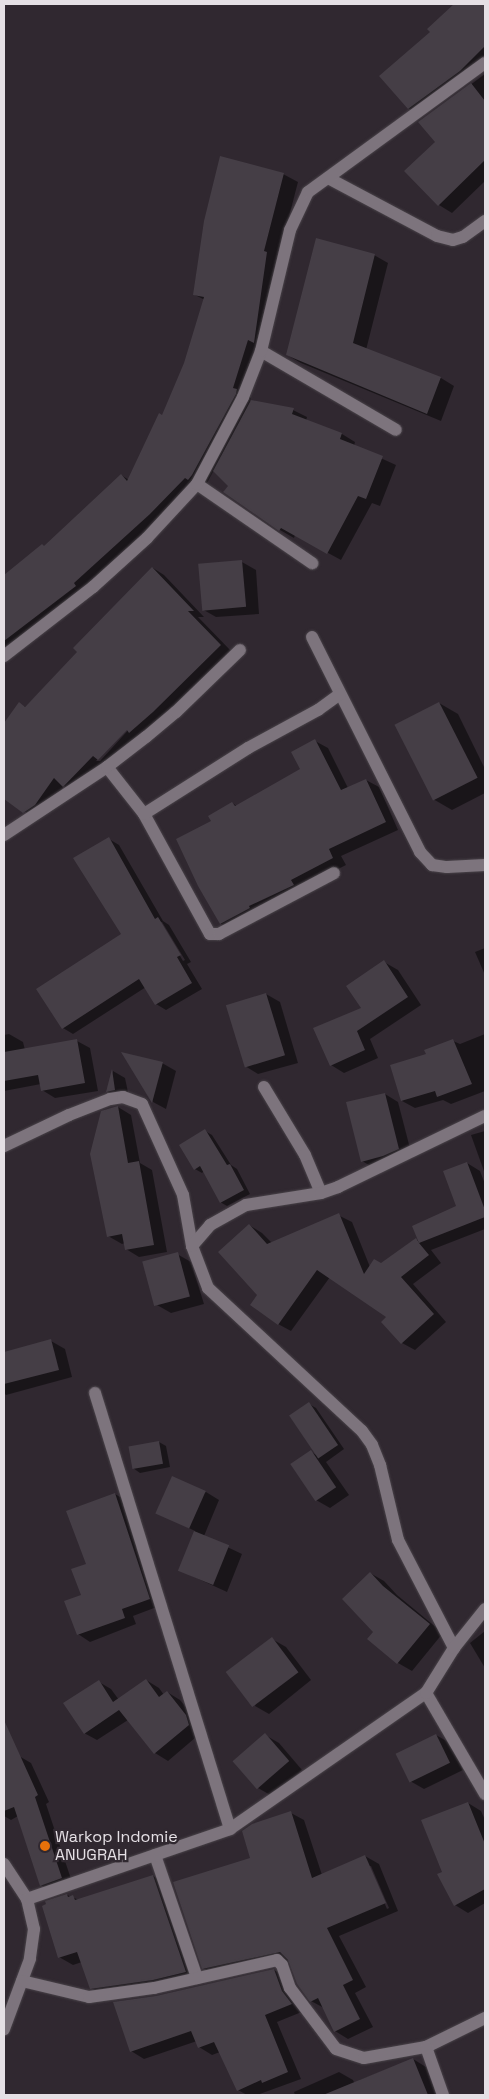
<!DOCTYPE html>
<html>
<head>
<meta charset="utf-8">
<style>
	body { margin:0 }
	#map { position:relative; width:489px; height:2099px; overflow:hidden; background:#302830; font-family:"Space Grotesk",sans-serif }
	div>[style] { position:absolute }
	.shadow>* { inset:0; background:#0007 }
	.building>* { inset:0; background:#453e46; transform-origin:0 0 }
	.roads { filter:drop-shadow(0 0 1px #494349) drop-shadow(0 0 1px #494349) }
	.minor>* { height:12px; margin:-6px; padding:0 6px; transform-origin:6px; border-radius:6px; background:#7d747d }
	.dots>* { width:14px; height:14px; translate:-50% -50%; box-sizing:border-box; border:2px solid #302830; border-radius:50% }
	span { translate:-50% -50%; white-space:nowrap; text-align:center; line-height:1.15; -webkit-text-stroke:4.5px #302830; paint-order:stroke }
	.poi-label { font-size:16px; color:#e5e0e5 }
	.left { translate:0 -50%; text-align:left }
	.frame { position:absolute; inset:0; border:5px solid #e5e0e5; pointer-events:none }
</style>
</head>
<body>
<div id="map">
	<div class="shadow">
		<i style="clip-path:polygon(466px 4px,485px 4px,485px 70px,422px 116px,408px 108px,459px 11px)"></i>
		<i style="clip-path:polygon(485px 74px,485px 181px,452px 213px,439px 205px,406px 171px,437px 142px,420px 122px)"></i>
		<i style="clip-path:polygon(283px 174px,298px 182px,278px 259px,281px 261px,268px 350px,248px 396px,251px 398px,250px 401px,293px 410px,307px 417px,306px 421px,342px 434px,355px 442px,354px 446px,396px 465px,380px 506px,372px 503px,341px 560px,295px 535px,294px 538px,280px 530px,224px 491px,229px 486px,214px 470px,207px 483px,4px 660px,4px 578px,45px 547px,121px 475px,129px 480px,163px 417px,185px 363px,205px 300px,195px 295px)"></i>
		<i style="clip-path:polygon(374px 255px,388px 263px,366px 350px,441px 378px,454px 386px,441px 421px,301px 363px,287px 355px)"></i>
		<i style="clip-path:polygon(242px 562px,256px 570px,259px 614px,216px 617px,202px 609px)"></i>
		<i style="clip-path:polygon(evenodd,153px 568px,164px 575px,204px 617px,198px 617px,232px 652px,164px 718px,75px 792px,64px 786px,46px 811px,35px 818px,4px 798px,4px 725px,20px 704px,25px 707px,79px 652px,153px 568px,130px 725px,132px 726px,100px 761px,96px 761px,130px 725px)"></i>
		<i style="clip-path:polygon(439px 703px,458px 714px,485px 769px,485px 793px,452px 810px,433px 799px)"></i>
		<i style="clip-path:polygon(315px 741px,328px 748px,348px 788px,366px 780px,379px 787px,398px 830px,341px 856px,346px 865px,303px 887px,233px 931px,221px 924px,213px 822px,232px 803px,237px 806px,301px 770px)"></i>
		<i style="clip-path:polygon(evenodd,109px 839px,119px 845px,163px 921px,169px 925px,191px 962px,187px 964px,202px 989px,166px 1010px,156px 1004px,146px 987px,73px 1034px,63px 1028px,123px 934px,109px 839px,160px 922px,162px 922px,185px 960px,183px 961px,160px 922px)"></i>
		<i style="clip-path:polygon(485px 948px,485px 975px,475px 952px)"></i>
		<i style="clip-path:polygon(384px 962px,398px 970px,421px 1005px,370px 1039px,378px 1058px,344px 1073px,331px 1065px,363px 1008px)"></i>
		<i style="clip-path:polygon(266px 994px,280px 1002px,298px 1063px,258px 1074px,245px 1066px)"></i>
		<i style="clip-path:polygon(9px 1034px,23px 1042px,25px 1050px,77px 1041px,90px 1048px,98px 1091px,55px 1098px,42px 1090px,41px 1084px,4px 1091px,4px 1035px)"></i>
		<i style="clip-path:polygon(485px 1034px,485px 1091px,451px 1104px,443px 1100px,415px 1108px,402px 1101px,427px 1055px,453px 1041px,460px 1044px)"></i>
		<i style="clip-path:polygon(124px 1054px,162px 1063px,176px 1071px,166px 1109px,153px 1102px)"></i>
		<i style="clip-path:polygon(113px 1071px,125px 1078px,129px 1097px,121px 1099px,107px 1091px)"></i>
		<i style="clip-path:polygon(385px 1094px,398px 1102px,412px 1156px,376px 1169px,362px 1161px)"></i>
		<i style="clip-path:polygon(118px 1107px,131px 1115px,140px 1163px,152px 1170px,167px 1252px,139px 1257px,126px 1249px,125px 1243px,122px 1244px,108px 1236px)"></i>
		<i style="clip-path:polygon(205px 1131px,212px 1135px,231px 1165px,237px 1169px,250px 1194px,227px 1206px,220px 1202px,204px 1171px,202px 1173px,195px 1169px)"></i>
		<i style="clip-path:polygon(485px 1131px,485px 1174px,471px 1135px)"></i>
		<i style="clip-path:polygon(467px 1163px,480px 1171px,485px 1184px,485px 1229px,431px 1250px,441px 1263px,413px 1284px,446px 1322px,415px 1350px,402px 1343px,388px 1317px,330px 1277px,291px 1331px,278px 1324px,259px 1294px,249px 1225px,262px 1233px,272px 1243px,338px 1215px,352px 1222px,370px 1267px,381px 1264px,416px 1239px,420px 1242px,457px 1206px)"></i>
		<i style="clip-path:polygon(177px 1254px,191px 1262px,204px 1304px,171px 1313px,157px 1305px)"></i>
		<i style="clip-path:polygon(51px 1341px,65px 1349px,72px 1377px,6px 1395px,4px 1393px,4px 1353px)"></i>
		<i style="clip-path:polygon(309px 1404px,316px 1408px,344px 1449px,326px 1462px,349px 1495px,330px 1508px,316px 1500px,292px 1465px,311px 1452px,316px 1455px)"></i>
		<i style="clip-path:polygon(159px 1442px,166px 1446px,170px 1467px,140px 1473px,133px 1468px)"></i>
		<i style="clip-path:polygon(206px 1492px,219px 1500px,204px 1536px,242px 1554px,227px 1592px,179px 1570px,195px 1531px,158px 1513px)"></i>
		<i style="clip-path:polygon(115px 1494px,127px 1501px,162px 1605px,133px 1616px,136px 1624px,90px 1642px,78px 1634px,87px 1564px)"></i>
		<i style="clip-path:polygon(370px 1573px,384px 1581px,397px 1595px,443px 1633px,412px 1671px,398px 1663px,369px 1639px,375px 1632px)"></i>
		<i style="clip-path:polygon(485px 1631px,485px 1668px,470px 1643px)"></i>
		<i style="clip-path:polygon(272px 1639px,286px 1647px,311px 1680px,269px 1714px,255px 1706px)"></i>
		<i style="clip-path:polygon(146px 1680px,159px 1688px,164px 1695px,167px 1692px,180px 1700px,199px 1723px,202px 1732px,168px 1761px,155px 1753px,128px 1720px,97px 1740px,84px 1733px,99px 1682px,111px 1689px,119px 1700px)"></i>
		<i style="clip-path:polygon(265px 1735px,279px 1743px,302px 1770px,272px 1796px,258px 1788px,235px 1761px)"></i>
		<i style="clip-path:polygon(436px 1735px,450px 1743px,463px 1770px,424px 1789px,410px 1781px)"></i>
		<i style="clip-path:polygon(19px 1756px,31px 1763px,49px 1802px,46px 1804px,73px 1885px,53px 1892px,41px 1885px,18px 1816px,11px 1820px,4px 1816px,4px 1763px)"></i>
		<i style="clip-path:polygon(468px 1803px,481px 1811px,485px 1820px,485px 1903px,468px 1913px,455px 1905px,444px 1872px)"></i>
		<i style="clip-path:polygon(evenodd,291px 1813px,304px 1820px,322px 1875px,365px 1856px,379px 1864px,398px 1911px,339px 1936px,366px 1987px,355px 1993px,373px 2027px,348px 2039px,335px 2031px,324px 2008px,311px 2001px,289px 1960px,217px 1976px,203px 1968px,252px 1858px,291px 1813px,369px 1866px,371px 1866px,389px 1908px,387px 1909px,369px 1866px)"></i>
		<i style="clip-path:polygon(153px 1876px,167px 1884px,199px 1980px,105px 1996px,91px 1988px,82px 1962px,73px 1965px,59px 1957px,67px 1895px,79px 1900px)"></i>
		<i style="clip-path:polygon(274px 1970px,287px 1978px,304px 2011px,277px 2022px,301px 2079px,257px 2095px,247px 2095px,238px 2090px,220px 2052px,212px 2055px,199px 2047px,197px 2041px,144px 2059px,131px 2051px)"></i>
		<i style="clip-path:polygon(413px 2059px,426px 2067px,438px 2095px,366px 2095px,360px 2080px)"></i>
		<i style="clip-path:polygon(339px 2072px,353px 2080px,360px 2095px,295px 2095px,294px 2092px)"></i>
	</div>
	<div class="building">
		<i style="clip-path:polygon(454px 4px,485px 4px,485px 46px,460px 71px,408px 109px,379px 76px,430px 32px,427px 29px)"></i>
		<i style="clip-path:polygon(471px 83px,485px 101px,485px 160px,438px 206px,404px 171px,435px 142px,418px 122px)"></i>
		<i style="clip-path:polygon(220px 156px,284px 173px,264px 251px,267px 252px,254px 343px,248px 340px,233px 388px,237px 389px,236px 394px,192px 475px,188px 480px,185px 478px,150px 514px,74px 583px,76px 586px,4px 641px,4px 575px,42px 544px,44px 546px,121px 474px,127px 481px,159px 413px,162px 415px,184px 363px,204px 297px,193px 295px,204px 221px)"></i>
		<i style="clip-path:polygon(316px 238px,375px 254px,353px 343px,441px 377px,427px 414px,286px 355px)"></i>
		<i style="clip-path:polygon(251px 400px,294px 408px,292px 414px,342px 433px,340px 439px,383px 456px,366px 499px,358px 496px,327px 554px,281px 528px,279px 531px,223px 492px,228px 486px,213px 471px)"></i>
		<i style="left:242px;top:560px;width:47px;height:44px;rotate:85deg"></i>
		<i style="clip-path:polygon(152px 567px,194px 611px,188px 611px,221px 645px,153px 712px,129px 733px,127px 730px,98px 760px,93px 756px,63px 787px,54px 778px,35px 805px,23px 813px,4px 799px,4px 723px,19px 702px,25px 707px,77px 652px,73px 648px)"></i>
		<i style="left:439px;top:702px;width:85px;height:50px;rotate:63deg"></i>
		<i style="clip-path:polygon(315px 739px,341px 790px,366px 779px,386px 822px,329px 849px,333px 858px,291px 880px,294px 885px,249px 906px,250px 908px,220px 924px,198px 886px,176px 839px,211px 821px,208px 816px,232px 802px,235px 806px,300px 769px,291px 752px)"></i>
		<i style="clip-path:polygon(109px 837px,155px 919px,158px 917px,181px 955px,177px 957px,192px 983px,155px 1005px,139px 979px,62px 1029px,36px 989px,121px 934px,73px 858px)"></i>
		<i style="clip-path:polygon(384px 960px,408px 997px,357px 1031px,365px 1050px,330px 1066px,313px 1028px,361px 1008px,346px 986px)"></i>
		<i style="left:266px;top:993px;width:65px;height:42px;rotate:73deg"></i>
		<i style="clip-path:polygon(77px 1039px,85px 1083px,41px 1091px,38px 1075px,4px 1081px,4px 1052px)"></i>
		<i style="clip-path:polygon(453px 1039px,472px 1084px,437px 1097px,435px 1091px,401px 1101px,390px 1065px,426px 1054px,424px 1050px)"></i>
		<i style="clip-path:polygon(121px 1052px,163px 1062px,152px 1103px)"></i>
		<i style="clip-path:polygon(112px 1069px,115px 1090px,106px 1092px)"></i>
		<i style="clip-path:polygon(385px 1093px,399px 1149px,383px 1156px,361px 1162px,346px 1102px)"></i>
		<i style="clip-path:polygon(118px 1106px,128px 1163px,139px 1161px,154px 1245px,125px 1250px,122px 1234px,107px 1237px,90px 1154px,101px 1111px)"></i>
		<i style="clip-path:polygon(205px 1129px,227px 1165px,230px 1164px,244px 1190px,220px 1203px,200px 1166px,194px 1170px,179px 1145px)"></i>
		<i style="clip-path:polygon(467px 1162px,485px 1210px,485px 1217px,419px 1243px,429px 1255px,401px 1277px,434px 1314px,401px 1344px,381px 1322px,386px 1317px,317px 1270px,278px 1325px,250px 1305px,257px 1295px,218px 1252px,249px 1224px,267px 1244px,339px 1213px,364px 1274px,374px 1259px,381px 1263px,416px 1238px,419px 1243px,412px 1226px,456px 1206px,443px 1171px)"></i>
		<i style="left:178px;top:1252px;width:46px;height:37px;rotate:75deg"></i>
		<i style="clip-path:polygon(51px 1339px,59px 1370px,4px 1384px,4px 1352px)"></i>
		<i style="left:309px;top:1402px;width:52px;height:24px;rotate:56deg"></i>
		<i style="left:159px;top:1441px;width:23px;height:31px;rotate:80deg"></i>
		<i style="left:311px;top:1450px;width:45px;height:25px;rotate:56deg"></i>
		<i style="left:172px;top:1476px;width:37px;height:41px;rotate:24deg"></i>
		<i style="clip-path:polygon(115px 1493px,150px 1599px,122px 1609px,125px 1618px,77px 1635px,64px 1601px,81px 1595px,71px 1569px,86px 1564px,66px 1511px)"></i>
		<i style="left:194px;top:1531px;width:38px;height:43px;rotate:22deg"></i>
		<i style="clip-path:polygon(370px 1572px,383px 1586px,430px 1624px,397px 1664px,367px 1639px,373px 1632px,342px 1599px)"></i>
		<i style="left:272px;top:1637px;width:44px;height:58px;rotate:53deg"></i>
		<i style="clip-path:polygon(146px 1679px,159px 1697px,167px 1691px,186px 1715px,189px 1725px,154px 1754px,119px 1710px,84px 1734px,63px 1703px,99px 1680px,113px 1702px)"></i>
		<i style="clip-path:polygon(4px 1720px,38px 1795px,35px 1797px,62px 1878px,40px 1886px,14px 1807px,4px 1811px)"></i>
		<i style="left:265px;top:1733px;width:37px;height:43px;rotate:49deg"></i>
		<i style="left:436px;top:1734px;width:32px;height:45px;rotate:64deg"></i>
		<i style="clip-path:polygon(468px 1802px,485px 1844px,485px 1889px,454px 1906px,437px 1874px,442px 1872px,421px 1820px)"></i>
		<i style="clip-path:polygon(291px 1811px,312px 1878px,365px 1855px,386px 1903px,327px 1928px,353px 1980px,343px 1985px,360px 2019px,334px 2032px,318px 1998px,310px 2002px,297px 1984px,288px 1960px,280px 1952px,202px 1969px,173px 1882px,250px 1858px,242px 1831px,252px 1824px)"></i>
		<i style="clip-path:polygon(153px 1875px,186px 1972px,153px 1980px,90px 1989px,77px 1952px,58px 1958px,42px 1906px,46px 1904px,45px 1901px,67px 1894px,68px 1897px,73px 1895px,75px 1900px)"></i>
		<i style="clip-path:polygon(274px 1969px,282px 1991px,292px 2004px,265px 2015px,288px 2072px,262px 2083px,261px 2080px,237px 2091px,214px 2042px,198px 2048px,191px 2031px,130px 2052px,113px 2002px,156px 1996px)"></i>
		<i style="clip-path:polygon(413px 2058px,428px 2095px,323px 2095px)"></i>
	</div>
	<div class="roads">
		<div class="minor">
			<i style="left:328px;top:178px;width:123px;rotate:28deg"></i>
			<i style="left:437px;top:236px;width:16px;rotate:14deg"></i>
			<i style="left:453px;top:240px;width:10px;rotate:-17deg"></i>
			<i style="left:463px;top:237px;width:27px;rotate:-36deg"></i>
			<i style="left:261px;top:351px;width:156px;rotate:30.3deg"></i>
			<i style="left:197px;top:484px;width:140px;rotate:34.5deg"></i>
			<i style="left:312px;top:637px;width:241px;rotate:63.3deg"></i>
			<i style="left:420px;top:852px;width:18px;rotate:47deg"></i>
			<i style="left:432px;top:865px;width:15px;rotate:8deg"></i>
			<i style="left:447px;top:867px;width:38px;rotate:-3deg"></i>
			<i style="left:4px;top:656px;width:113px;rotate:-37.8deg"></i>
			<i style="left:93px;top:587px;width:73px;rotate:-42.2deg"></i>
			<i style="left:147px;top:538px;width:74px;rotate:-47.2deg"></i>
			<i style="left:197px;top:484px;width:98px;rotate:-62.1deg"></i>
			<i style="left:243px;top:397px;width:49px;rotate:-68.6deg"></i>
			<i style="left:261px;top:351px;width:124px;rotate:-76.5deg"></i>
			<i style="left:290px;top:230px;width:42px;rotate:-64.7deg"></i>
			<i style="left:308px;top:192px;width:219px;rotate:-36.1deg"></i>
			<i style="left:107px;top:767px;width:60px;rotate:51.8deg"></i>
			<i style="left:144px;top:814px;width:137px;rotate:61.2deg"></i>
			<i style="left:210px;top:934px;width:9px"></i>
			<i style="left:219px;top:934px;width:130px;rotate:-27.9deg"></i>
			<i style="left:144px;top:814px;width:123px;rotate:-32.4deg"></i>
			<i style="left:248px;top:748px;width:80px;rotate:-28.5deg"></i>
			<i style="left:318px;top:710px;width:27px;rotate:-36deg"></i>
			<i style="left:4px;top:835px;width:123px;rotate:-33.4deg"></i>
			<i style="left:107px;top:767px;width:49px;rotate:-37.6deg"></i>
			<i style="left:146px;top:737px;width:39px;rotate:-40deg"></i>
			<i style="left:176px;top:712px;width:89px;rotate:-44.1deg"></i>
			<i style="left:264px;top:1087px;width:79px;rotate:58.9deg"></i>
			<i style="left:305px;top:1155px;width:41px;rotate:67.2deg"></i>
			<i style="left:4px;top:1146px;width:72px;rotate:-25.5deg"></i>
			<i style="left:69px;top:1115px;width:44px;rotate:-21.3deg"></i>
			<i style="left:110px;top:1099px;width:13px;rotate:-9deg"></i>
			<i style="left:123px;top:1097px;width:20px;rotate:20deg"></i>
			<i style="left:142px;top:1104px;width:100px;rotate:65.7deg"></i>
			<i style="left:183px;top:1195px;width:52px;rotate:80deg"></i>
			<i style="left:192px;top:1246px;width:45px;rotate:69.1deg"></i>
			<i style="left:208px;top:1288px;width:210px;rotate:42.9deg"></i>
			<i style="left:362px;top:1431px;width:17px;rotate:54deg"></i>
			<i style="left:372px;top:1445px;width:22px;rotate:68deg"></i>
			<i style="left:380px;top:1465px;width:77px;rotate:76.5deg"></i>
			<i style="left:398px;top:1540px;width:122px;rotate:62.6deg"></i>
			<i style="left:192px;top:1246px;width:28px;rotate:-49deg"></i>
			<i style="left:210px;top:1225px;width:41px;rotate:-29.1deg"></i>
			<i style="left:246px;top:1205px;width:76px;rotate:-9.1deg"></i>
			<i style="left:321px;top:1193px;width:18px;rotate:-19deg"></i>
			<i style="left:338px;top:1187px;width:163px;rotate:-25.8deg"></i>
			<i style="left:95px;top:1393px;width:456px;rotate:72.8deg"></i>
			<i style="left:426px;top:1693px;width:117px;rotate:59.7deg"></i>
			<i style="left:155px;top:1855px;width:130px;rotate:71.1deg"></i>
			<i style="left:4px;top:1864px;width:42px;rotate:56.7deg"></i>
			<i style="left:27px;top:1899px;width:31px;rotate:77deg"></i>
			<i style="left:34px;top:1929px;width:30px;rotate:98deg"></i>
			<i style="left:30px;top:1959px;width:75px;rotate:110.4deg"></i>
			<i style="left:27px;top:1899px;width:215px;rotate:-19deg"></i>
			<i style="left:230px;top:1829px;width:239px;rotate:-34.8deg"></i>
			<i style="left:426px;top:1693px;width:53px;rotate:-58.1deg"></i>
			<i style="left:454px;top:1648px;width:50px;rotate:-51.5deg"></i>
			<i style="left:22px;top:1981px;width:69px;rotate:13.4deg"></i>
			<i style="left:89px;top:1997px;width:66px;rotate:-7.9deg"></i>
			<i style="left:154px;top:1988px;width:126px;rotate:-12.8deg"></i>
			<i style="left:277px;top:1960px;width:7px;rotate:45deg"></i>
			<i style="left:282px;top:1965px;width:24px;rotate:71deg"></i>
			<i style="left:290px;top:1988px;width:76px;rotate:53deg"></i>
			<i style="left:336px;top:2049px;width:29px;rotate:18deg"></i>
			<i style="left:364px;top:2058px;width:63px;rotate:-10.1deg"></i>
			<i style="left:426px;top:2047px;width:66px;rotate:-26.2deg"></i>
			<i style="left:426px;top:2047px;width:51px;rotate:70.5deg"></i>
		</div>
	</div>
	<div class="dots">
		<i style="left:45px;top:1846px;background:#e8710a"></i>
	</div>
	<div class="poi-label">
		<span class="left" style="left:55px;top:1846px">Warkop Indomie<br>ANUGRAH</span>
	</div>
	<div class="frame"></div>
</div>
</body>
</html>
